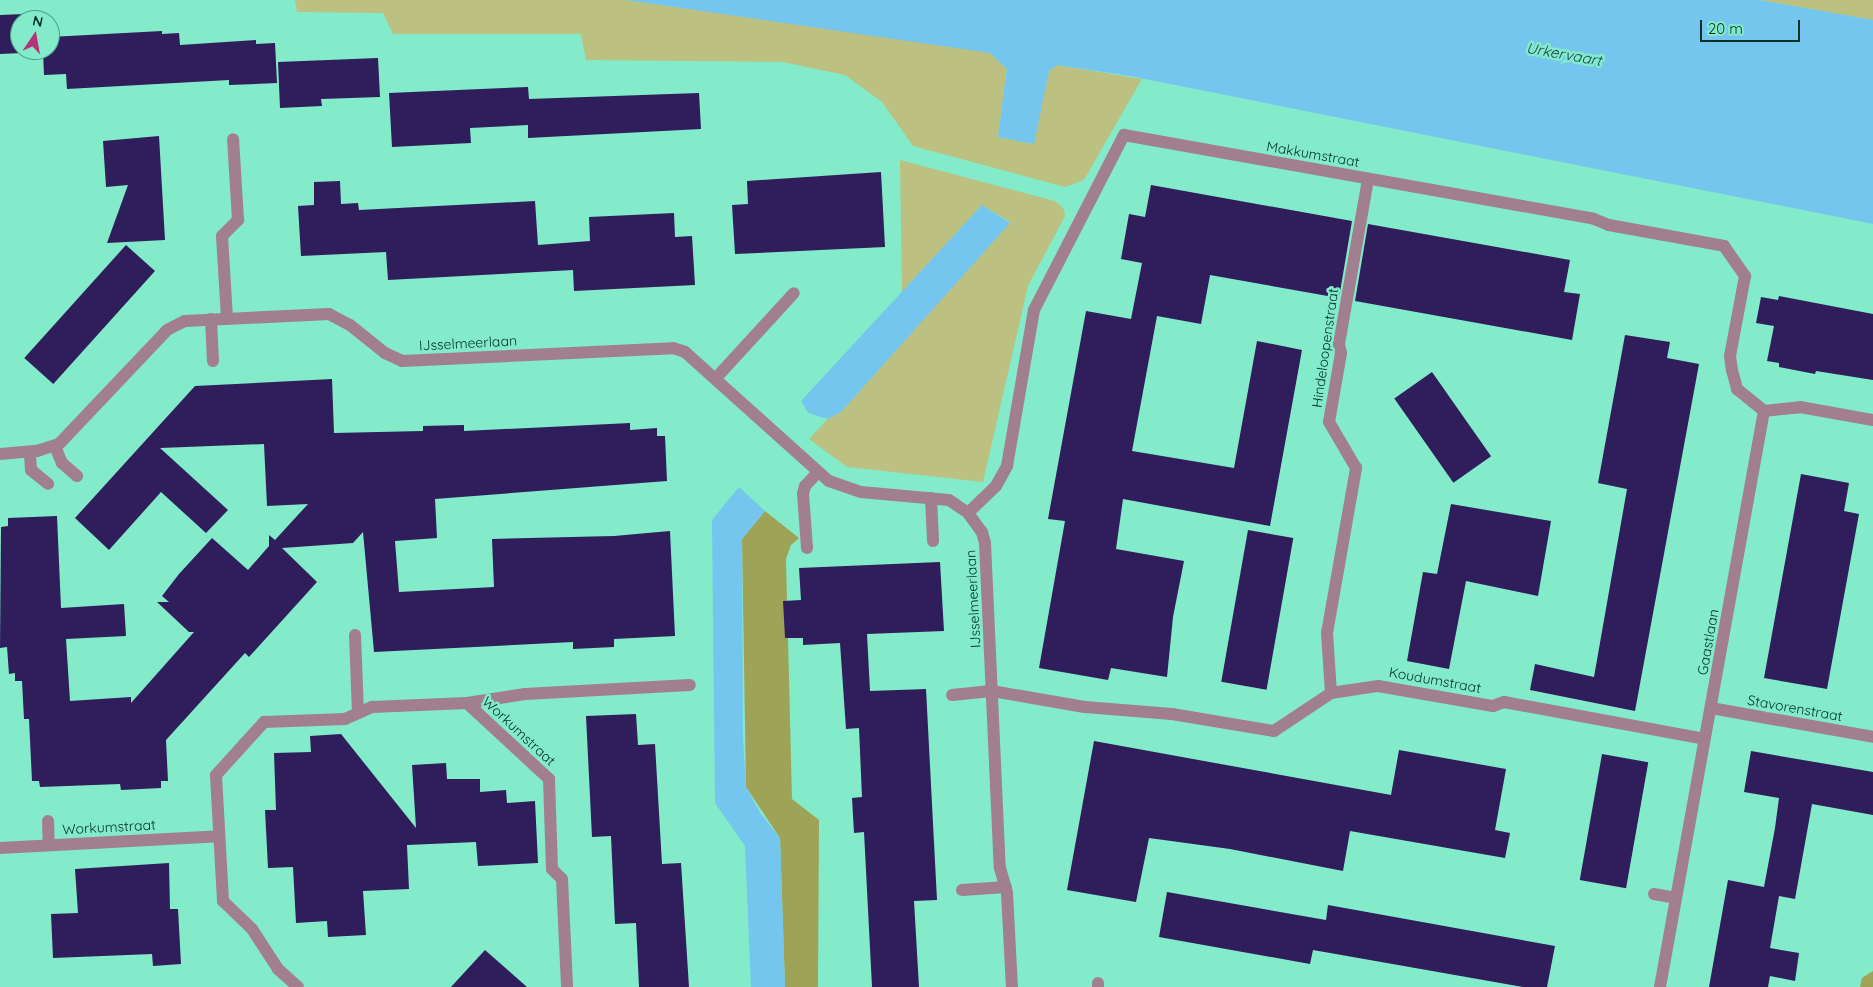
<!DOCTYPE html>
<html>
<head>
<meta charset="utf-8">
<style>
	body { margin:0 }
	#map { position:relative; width:1873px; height:987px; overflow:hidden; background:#83eaca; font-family:Quicksand,sans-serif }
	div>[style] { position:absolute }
	.green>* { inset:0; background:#bcc181 }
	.forest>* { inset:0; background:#9ea357 }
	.water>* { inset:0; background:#74c6ee }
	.building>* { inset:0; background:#2f1d5c; transform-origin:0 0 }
	.minor>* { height:12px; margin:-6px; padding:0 6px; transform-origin:6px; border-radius:6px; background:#a27f8e }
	span { translate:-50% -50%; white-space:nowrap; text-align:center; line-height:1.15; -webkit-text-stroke:5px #83eaca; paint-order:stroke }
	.street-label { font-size:14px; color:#013125 }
	.water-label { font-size:15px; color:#1b4051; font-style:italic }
	.north { position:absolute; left:10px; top:10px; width:50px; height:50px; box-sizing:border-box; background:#83eaca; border:1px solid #4fa088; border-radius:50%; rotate:12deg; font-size:14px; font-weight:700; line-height:20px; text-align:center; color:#013125 }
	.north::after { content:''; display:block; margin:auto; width:18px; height:22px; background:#b6327a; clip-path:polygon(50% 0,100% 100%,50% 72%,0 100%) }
	.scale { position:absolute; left:1700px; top:20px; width:100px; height:22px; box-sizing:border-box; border:2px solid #013125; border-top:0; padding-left:6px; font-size:15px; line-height:18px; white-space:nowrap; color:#013125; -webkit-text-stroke:4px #83eaca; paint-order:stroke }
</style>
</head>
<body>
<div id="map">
	<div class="green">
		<i style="clip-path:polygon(295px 0,626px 0,966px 47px,990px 53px,1007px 69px,998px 137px,1033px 144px,1049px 71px,1057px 65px,1142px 79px,1084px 180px,1065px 187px,913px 146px,882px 102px,845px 75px,783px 62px,586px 60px,581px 34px,393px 34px,383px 13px,297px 12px)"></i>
		<i style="clip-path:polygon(1759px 0,1873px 0,1873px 20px)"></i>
		<i style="clip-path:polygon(900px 160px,1055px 201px,1064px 209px,1065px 216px,1028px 286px,983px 482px,847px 467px,809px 439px,828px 419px,841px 412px,1010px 222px,982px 205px,902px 292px)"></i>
	</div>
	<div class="forest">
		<i style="clip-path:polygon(765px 511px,799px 538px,791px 545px,786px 559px,792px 799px,819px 820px,818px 987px,785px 987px,780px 838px,746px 787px,742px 539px)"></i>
		<i style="clip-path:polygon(1873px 971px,1873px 987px,1860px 987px,1862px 978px)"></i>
	</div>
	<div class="water">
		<i style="clip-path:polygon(626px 0,1759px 0,1873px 20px,1873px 224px,1130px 76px,1057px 65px,1049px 71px,1034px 144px,998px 137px,1007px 69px,990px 53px)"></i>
		<i style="clip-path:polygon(982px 205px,1010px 223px,841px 412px,828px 419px,808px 413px,801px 401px)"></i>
		<i style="clip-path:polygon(739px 487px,765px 511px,742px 539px,743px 738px,746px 787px,761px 814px,780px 838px,785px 987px,751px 987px,745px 846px,715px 803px,712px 520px)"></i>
	</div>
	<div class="building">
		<i style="clip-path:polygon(25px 14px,25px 17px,42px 16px,43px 20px,20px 20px,20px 50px,50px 50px,50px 37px,162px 31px,162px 34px,179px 33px,180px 45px,256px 40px,256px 44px,275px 43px,277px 83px,229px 85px,229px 80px,67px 89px,66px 74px,44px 75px,43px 52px,0 54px,0 15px)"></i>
		<i style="clip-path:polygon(378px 58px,380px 97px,321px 99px,322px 106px,280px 108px,278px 62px)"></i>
		<i style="clip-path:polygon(528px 87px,529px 99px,699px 93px,701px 129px,528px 138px,528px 125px,470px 128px,471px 143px,392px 147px,389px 93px)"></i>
		<i style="clip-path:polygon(159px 136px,165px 240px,107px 243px,128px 185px,106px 187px,103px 141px)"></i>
		<i style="clip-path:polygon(881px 172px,885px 247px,735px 254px,732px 205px,748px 204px,747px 181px)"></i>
		<i style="clip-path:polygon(340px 181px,341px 204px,358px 203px,359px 210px,535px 201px,538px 245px,590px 241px,589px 217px,674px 213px,675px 237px,692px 236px,695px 285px,574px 291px,573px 270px,388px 280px,386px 252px,301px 256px,298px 206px,314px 205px,314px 182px)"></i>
		<i style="clip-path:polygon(1151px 185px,1352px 221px,1339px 298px,1210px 275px,1201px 324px,1157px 316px,1132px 451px,1234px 468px,1257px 341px,1302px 350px,1270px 526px,1123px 499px,1116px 549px,1184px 561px,1173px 617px,1167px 677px,1111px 668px,1108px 680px,1039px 668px,1065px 521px,1048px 519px,1086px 311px,1131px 319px,1142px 263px,1121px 259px,1129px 214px,1145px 217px)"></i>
		<i style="clip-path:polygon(1368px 224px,1570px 260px,1564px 292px,1580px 294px,1572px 340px,1355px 301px)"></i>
		<i style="left:126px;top:245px;width:39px;height:152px;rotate:42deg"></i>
		<i style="clip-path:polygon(1779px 296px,1873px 314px,1873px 380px,1816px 371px,1815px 374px,1779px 367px,1779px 363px,1767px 361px,1774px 326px,1756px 323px,1761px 297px,1778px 300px)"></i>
		<i style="clip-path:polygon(1625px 335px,1670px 342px,1667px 358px,1699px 364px,1635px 711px,1530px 690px,1535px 664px,1594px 677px,1627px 489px,1598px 483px)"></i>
		<i style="left:1432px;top:372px;width:103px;height:46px;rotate:55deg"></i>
		<i style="clip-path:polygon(332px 379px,334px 433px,423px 431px,423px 426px,464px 425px,464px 431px,630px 423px,630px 430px,657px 428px,657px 436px,665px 436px,667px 481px,435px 499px,437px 538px,395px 541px,399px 592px,494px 587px,492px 539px,614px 536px,670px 531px,675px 636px,614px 639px,614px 647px,573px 649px,573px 642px,374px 652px,363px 532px,353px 543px,282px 548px,317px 582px,249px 657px,245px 653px,166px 740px,168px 781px,161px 781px,161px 788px,121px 790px,120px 784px,40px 787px,39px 781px,32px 781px,29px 719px,24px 719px,22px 681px,15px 681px,15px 673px,9px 674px,7px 647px,0 648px,1px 527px,8px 526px,8px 518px,57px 516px,61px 608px,124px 604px,126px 636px,66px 639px,70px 701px,131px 697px,131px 703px,194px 632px,189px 632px,157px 602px,169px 602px,162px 596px,179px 574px,212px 538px,248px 570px,269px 546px,269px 535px,275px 540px,308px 504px,267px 506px,264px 444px,160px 448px,228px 510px,206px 533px,161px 492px,109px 550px,75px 518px,195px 386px)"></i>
		<i style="clip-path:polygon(1801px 474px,1849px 483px,1844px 511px,1859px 514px,1827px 689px,1764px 678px)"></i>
		<i style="clip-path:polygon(1451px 504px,1551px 521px,1538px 596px,1466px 581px,1449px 669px,1407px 661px,1423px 572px,1437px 574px)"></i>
		<i style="left:1248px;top:530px;width:46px;height:154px;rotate:10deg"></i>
		<i style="clip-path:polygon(940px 562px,944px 631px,867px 634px,870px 691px,926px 689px,937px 900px,914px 901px,919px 987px,872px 987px,864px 832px,854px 833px,852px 798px,862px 797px,859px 728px,846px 729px,840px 643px,803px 645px,803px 638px,785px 638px,783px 601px,801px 600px,799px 568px)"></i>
		<i style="clip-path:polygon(636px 714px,638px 745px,655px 744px,662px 864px,681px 863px,689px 987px,639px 987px,636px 923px,615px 924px,611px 836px,592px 837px,586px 716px)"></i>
		<i style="clip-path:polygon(341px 734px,416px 828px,412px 765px,446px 763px,447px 779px,480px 779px,480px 792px,506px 790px,507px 803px,535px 801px,538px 863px,478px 866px,476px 842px,407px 845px,409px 889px,363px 891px,366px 935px,328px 937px,327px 921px,296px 923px,293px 867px,268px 868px,265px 810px,276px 810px,274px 753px,311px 752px,310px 736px)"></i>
		<i style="clip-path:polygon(1094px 741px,1391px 795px,1399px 750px,1506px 769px,1495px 830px,1510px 833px,1505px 858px,1350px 831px,1343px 871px,1230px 849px,1149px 838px,1136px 902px,1067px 890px)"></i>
		<i style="clip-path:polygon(1751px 751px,1873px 772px,1873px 815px,1812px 804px,1795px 899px,1779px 896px,1770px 948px,1799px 953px,1795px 981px,1770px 976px,1768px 987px,1709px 987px,1728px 880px,1764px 887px,1775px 828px,1779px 798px,1744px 792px)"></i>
		<i style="left:1602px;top:754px;width:47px;height:128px;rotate:10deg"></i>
		<i style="clip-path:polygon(169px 863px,170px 909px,178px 909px,181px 964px,153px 966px,152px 954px,53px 958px,51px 914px,78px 913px,75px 869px)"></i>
		<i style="clip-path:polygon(1167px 892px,1326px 920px,1328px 905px,1555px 946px,1547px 987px,1523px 987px,1313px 950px,1310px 964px,1159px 937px)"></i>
		<i style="clip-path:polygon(485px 950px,527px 987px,451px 987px)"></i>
	</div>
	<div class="minor">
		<i style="left:227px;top:318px;width:82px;rotate:-93.5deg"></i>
		<i style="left:222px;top:236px;width:23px;rotate:-45deg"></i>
		<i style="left:238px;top:220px;width:81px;rotate:-93.5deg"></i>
		<i style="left:211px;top:319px;width:42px;rotate:87.3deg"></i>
		<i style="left:716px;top:378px;width:115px;rotate:-47.5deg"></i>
		<i style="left:1764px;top:411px;width:36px;rotate:-6deg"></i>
		<i style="left:1800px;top:407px;width:74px;rotate:10.1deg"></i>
		<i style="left:55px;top:446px;width:18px;rotate:68deg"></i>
		<i style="left:62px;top:463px;width:20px;rotate:41deg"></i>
		<i style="left:30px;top:452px;width:18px;rotate:87deg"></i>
		<i style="left:31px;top:470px;width:22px;rotate:39deg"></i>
		<i style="left:0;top:454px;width:37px;rotate:-5deg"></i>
		<i style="left:37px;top:451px;width:23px;rotate:-18deg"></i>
		<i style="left:59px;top:444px;width:157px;rotate:-46.5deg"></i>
		<i style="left:167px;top:330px;width:20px;rotate:-27deg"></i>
		<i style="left:185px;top:321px;width:144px;rotate:-2.8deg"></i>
		<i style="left:329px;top:314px;width:24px;rotate:28deg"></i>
		<i style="left:350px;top:325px;width:45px;rotate:38.7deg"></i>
		<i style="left:385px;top:353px;width:19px;rotate:25deg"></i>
		<i style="left:402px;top:361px;width:271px;rotate:-2.7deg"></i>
		<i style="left:673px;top:348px;width:13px;rotate:18deg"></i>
		<i style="left:685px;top:352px;width:193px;rotate:41.9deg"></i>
		<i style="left:829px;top:481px;width:34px;rotate:19deg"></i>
		<i style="left:861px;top:492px;width:88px;rotate:5.2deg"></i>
		<i style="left:949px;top:500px;width:23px;rotate:34deg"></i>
		<i style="left:968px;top:513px;width:24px;rotate:54deg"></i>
		<i style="left:982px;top:532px;width:11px;rotate:75deg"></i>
		<i style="left:985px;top:543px;width:325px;rotate:87.4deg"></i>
		<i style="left:1000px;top:868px;width:26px;rotate:74deg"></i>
		<i style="left:1007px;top:893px;width:94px;rotate:87deg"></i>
		<i style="left:931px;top:498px;width:43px;rotate:87.3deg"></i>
		<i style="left:968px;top:513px;width:39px;rotate:-44deg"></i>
		<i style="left:996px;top:486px;width:23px;rotate:-61deg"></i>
		<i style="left:1007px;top:466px;width:158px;rotate:-80.2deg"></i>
		<i style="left:1034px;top:310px;width:197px;rotate:-62.8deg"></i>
		<i style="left:1124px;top:135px;width:477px;rotate:10.1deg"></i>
		<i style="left:1594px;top:219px;width:16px;rotate:22deg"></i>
		<i style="left:1609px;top:225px;width:117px;rotate:10.3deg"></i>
		<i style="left:1724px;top:246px;width:37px;rotate:55deg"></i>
		<i style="left:1745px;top:276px;width:81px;rotate:100.6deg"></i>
		<i style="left:1730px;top:356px;width:14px;rotate:82deg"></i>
		<i style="left:1732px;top:370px;width:20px;rotate:75deg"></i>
		<i style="left:1737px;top:389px;width:35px;rotate:39deg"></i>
		<i style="left:807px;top:548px;width:54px;rotate:-94.2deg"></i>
		<i style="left:803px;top:494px;width:8px;rotate:-76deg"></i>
		<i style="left:805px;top:486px;width:19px;rotate:-47deg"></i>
		<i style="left:355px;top:635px;width:78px;rotate:87.8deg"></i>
		<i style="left:1331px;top:693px;width:60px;rotate:-93.8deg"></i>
		<i style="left:1327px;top:633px;width:168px;rotate:-80deg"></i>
		<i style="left:1356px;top:468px;width:53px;rotate:-120.4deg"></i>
		<i style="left:1329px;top:422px;width:70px;rotate:-80.1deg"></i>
		<i style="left:1341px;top:353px;width:9px;rotate:-103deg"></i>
		<i style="left:1339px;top:344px;width:168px;rotate:-80deg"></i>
		<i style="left:952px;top:695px;width:40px;rotate:-5.7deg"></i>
		<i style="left:992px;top:691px;width:94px;rotate:9.8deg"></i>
		<i style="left:1085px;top:707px;width:87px;rotate:4.6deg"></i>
		<i style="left:1172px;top:714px;width:103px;rotate:9.5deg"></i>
		<i style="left:1274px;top:731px;width:69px;rotate:-33.7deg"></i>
		<i style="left:1331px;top:693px;width:48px;rotate:-8.5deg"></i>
		<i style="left:1378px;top:686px;width:117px;rotate:9.9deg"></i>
		<i style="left:1493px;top:706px;width:12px;rotate:-20deg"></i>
		<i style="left:1504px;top:702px;width:204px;rotate:10.4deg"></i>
		<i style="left:467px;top:703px;width:112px;rotate:42.8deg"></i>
		<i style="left:549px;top:779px;width:90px;rotate:88.1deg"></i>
		<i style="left:552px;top:869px;width:14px;rotate:45deg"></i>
		<i style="left:562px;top:879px;width:108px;rotate:87.3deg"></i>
		<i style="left:1711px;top:708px;width:165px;rotate:10.1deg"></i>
		<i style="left:48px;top:821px;width:24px;rotate:88deg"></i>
		<i style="left:0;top:848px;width:219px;rotate:-3.1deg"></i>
		<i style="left:962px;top:890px;width:44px;rotate:-3.9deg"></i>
		<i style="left:1654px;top:894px;width:22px;rotate:10deg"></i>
		<i style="left:1098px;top:983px;width:4px;rotate:90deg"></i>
		<i style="left:298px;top:987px;width:27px;rotate:-138deg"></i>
		<i style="left:278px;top:969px;width:48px;rotate:-123deg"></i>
		<i style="left:252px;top:929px;width:40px;rotate:-136deg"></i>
		<i style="left:223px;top:901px;width:126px;rotate:-93.2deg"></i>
		<i style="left:216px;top:775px;width:72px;rotate:-47.8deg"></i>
		<i style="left:264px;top:722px;width:81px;rotate:-2.1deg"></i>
		<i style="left:345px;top:719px;width:30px;rotate:-24deg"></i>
		<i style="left:372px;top:707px;width:95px;rotate:-2.4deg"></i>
		<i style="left:467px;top:703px;width:59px;rotate:-8.8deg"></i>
		<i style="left:525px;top:694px;width:165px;rotate:-3.1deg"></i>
		<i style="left:1660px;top:987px;width:585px;rotate:-79.77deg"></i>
	</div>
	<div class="street-label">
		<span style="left:1313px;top:154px;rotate:10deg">Makkumstraat</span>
		<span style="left:468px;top:343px;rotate:-3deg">IJsselmeerlaan</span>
		<span style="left:1325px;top:348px;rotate:-82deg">Hindeloopenstraat</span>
		<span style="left:973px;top:599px;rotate:-93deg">IJsselmeerlaan</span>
		<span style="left:1708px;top:642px;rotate:-80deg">Gaastlaan</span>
		<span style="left:1435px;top:680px;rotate:10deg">Koudumstraat</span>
		<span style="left:1795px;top:708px;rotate:10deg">Stavorenstraat</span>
		<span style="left:519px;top:731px;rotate:43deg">Workumstraat</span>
		<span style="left:109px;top:827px;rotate:-3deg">Workumstraat</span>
	</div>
	<div class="water-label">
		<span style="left:1564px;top:54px;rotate:10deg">Urkervaart</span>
	</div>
	<div class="north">N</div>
	<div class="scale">20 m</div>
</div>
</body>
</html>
